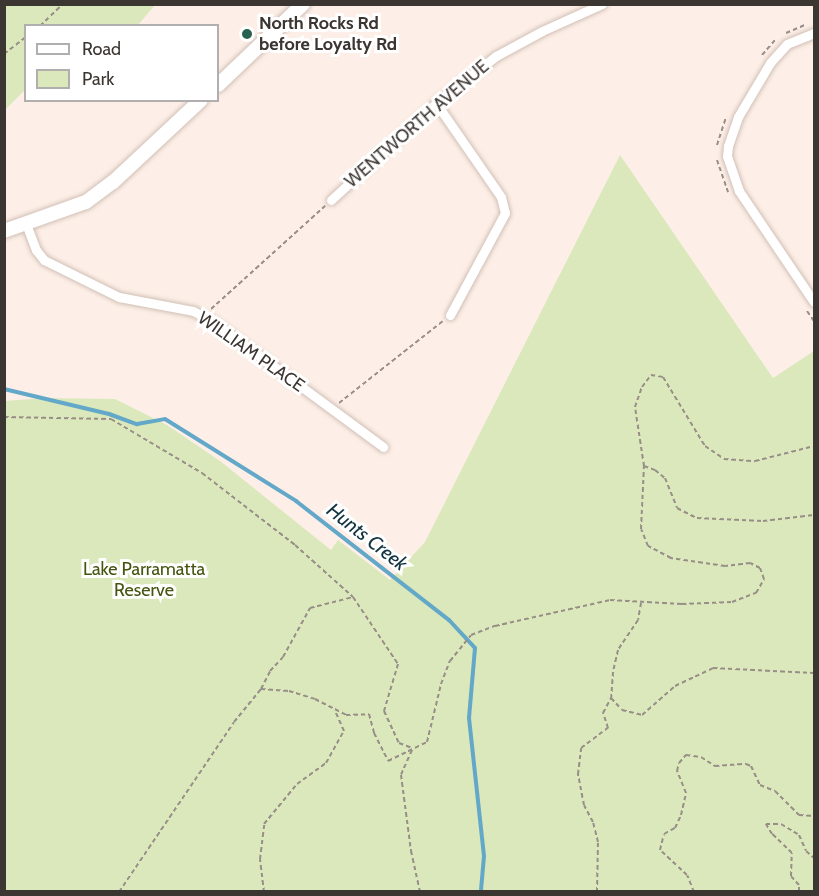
<!DOCTYPE html>
<html>
<head>
<meta charset="utf-8">
<style>
	body { margin:0 }
	#map { position:relative; width:819px; height:896px; overflow:hidden; background:#fdefe7; font-family:Cabin,sans-serif }
	div>[style] { position:absolute }
	.green>* { inset:0; background:#dbe8bb }
	.stream>* { height:4px; margin:-2px; padding:0 2px; transform-origin:2px; border-radius:2px; background:#63a8c8 }
	.path>* { height:2px; margin-top:-1px; transform-origin:0; background:repeating-linear-gradient(90deg,#988e88 0 4.5px,transparent 0 7.5px) }
	.roads { filter:drop-shadow(0 0 2px #d1c0b6) drop-shadow(0 0 2px #d1c0b6) }
	.street>* { height:9px; margin:-4.5px; padding:0 4.5px; transform-origin:4.5px; border-radius:4.5px; background:#fff }
	.secondary>* { height:14px; margin:-7px; padding:0 7px; transform-origin:7px; border-radius:7px; background:#fff }
	.dots>* { width:16px; height:16px; translate:-50% -50%; box-sizing:border-box; border:3px solid #fff; border-radius:50% }
	span { translate:-50% -50%; white-space:nowrap; text-align:center; line-height:1.15; -webkit-text-stroke:6px #fff; paint-order:stroke }
	.poi-label { font-size:18px; color:#3c3632; font-weight:700 }
	.left { translate:0 -50%; text-align:left }
	.street-label { font-size:18px; color:#3c3632 }
	.park-label { font-size:18px; color:#465410 }
	.water-label { font-size:20px; color:#123341; font-style:italic }
	.frame { position:absolute; inset:0; border:6px solid #3c3632; pointer-events:none }
	.legend { position:absolute; left:24px; top:24px; width:195px; height:78px; box-sizing:border-box; background:#fff; border:2px solid #b1afad; margin:0; padding:8px 10px; list-style:none; font-size:18px; color:#3c3632 }
	.legend li { display:flex; align-items:center; gap:12px; height:30px }
	.legend b { width:30px; border:2px solid #b1afad }
</style>
</head>
<body>
<div id="map">
	<div class="green">
		<i style="clip-path:polygon(5px 4px,155px 4px,155px 5px,138px 25px,26px 26px,25px 90px,5px 110px)"></i>
		<i style="clip-path:polygon(620px 155px,773px 378px,814px 351px,814px 891px,5px 891px,5px 401px,44px 398px,115px 399px,167px 425px,220px 461px,331px 550px,338px 540px,390px 580px,425px 542px)"></i>
	</div>
	<div class="stream">
		<i style="left:4px;top:389px;width:108px;rotate:13.4deg"></i>
		<i style="left:109px;top:414px;width:30px;rotate:20deg"></i>
		<i style="left:137px;top:424px;width:28px;rotate:-10deg"></i>
		<i style="left:165px;top:419px;width:155px;rotate:32deg"></i>
		<i style="left:296px;top:501px;width:194px;rotate:37.9deg"></i>
		<i style="left:449px;top:620px;width:38px;rotate:47deg"></i>
		<i style="left:475px;top:648px;width:70px;rotate:94.9deg"></i>
		<i style="left:469px;top:718px;width:139px;rotate:83.8deg"></i>
		<i style="left:484px;top:856px;width:36px;rotate:95deg"></i>
	</div>
	<div class="path">
		<i style="left:40px;top:26px;width:32px;rotate:-44deg"></i>
		<i style="left:786px;top:33px;width:21px;rotate:-23deg"></i>
		<i style="left:4px;top:54px;width:28px;rotate:-38deg"></i>
		<i style="left:762px;top:55px;width:21px;rotate:-49deg"></i>
		<i style="left:717px;top:145px;width:29px;rotate:-72deg"></i>
		<i style="left:717px;top:160px;width:34px;rotate:71deg"></i>
		<i style="left:211px;top:309px;width:154px;rotate:-42.1deg"></i>
		<i style="left:807px;top:311px;width:12px;rotate:55deg"></i>
		<i style="left:339px;top:403px;width:132px;rotate:-38.3deg"></i>
		<i style="left:4px;top:417px;width:107px;rotate:1.1deg"></i>
		<i style="left:111px;top:419px;width:106px;rotate:30.7deg"></i>
		<i style="left:202px;top:473px;width:118px;rotate:37.7deg"></i>
		<i style="left:295px;top:545px;width:78px;rotate:41.9deg"></i>
		<i style="left:353px;top:597px;width:81px;rotate:56.1deg"></i>
		<i style="left:398px;top:664px;width:49px;rotate:106.6deg"></i>
		<i style="left:384px;top:711px;width:35px;rotate:65deg"></i>
		<i style="left:399px;top:743px;width:14px;rotate:21deg"></i>
		<i style="left:644px;top:466px;width:12px;rotate:20deg"></i>
		<i style="left:655px;top:470px;width:13px;rotate:39deg"></i>
		<i style="left:665px;top:478px;width:32px;rotate:68deg"></i>
		<i style="left:677px;top:508px;width:22px;rotate:27deg"></i>
		<i style="left:697px;top:518px;width:66px;rotate:2.6deg"></i>
		<i style="left:763px;top:521px;width:51px;rotate:-6.7deg"></i>
		<i style="left:641px;top:603px;width:17px;rotate:100deg"></i>
		<i style="left:638px;top:620px;width:36px;rotate:124deg"></i>
		<i style="left:618px;top:650px;width:23px;rotate:103deg"></i>
		<i style="left:613px;top:672px;width:26px;rotate:94deg"></i>
		<i style="left:611px;top:698px;width:16px;rotate:47deg"></i>
		<i style="left:622px;top:710px;width:21px;rotate:14deg"></i>
		<i style="left:642px;top:715px;width:44px;rotate:-41.3deg"></i>
		<i style="left:675px;top:686px;width:42px;rotate:-25.3deg"></i>
		<i style="left:713px;top:668px;width:101px;rotate:2.8deg"></i>
		<i style="left:261px;top:689px;width:20px;rotate:-63deg"></i>
		<i style="left:270px;top:671px;width:19px;rotate:-47deg"></i>
		<i style="left:283px;top:657px;width:56px;rotate:-61.1deg"></i>
		<i style="left:310px;top:608px;width:44px;rotate:-14.3deg"></i>
		<i style="left:412px;top:750px;width:27px;rotate:114deg"></i>
		<i style="left:401px;top:775px;width:77px;rotate:82.5deg"></i>
		<i style="left:411px;top:851px;width:42px;rotate:77.6deg"></i>
		<i style="left:119px;top:892px;width:205px;rotate:-55.9deg"></i>
		<i style="left:234px;top:722px;width:43px;rotate:-50.7deg"></i>
		<i style="left:261px;top:689px;width:28px;rotate:4deg"></i>
		<i style="left:289px;top:691px;width:27px;rotate:17deg"></i>
		<i style="left:315px;top:699px;width:35px;rotate:27deg"></i>
		<i style="left:346px;top:715px;width:23px;rotate:-2deg"></i>
		<i style="left:369px;top:714px;width:20px;rotate:75deg"></i>
		<i style="left:374px;top:733px;width:31px;rotate:63deg"></i>
		<i style="left:388px;top:761px;width:43px;rotate:-26deg"></i>
		<i style="left:427px;top:742px;width:60px;rotate:-76.4deg"></i>
		<i style="left:441px;top:684px;width:25px;rotate:-69deg"></i>
		<i style="left:450px;top:661px;width:33px;rotate:-51deg"></i>
		<i style="left:471px;top:635px;width:26px;rotate:-21deg"></i>
		<i style="left:495px;top:626px;width:118px;rotate:-12.7deg"></i>
		<i style="left:610px;top:600px;width:72px;rotate:3.2deg"></i>
		<i style="left:682px;top:604px;width:50px;rotate:-2.3deg"></i>
		<i style="left:732px;top:602px;width:26px;rotate:-21deg"></i>
		<i style="left:756px;top:593px;width:16px;rotate:-60deg"></i>
		<i style="left:764px;top:579px;width:12px;rotate:-110deg"></i>
		<i style="left:760px;top:568px;width:11px;rotate:-153deg"></i>
		<i style="left:750px;top:563px;width:25px;rotate:173deg"></i>
		<i style="left:725px;top:566px;width:55px;rotate:-171.6deg"></i>
		<i style="left:671px;top:558px;width:26px;rotate:-152deg"></i>
		<i style="left:648px;top:546px;width:18px;rotate:-112deg"></i>
		<i style="left:641px;top:529px;width:63px;rotate:-87.3deg"></i>
		<i style="left:644px;top:466px;width:60px;rotate:-98.7deg"></i>
		<i style="left:635px;top:407px;width:21px;rotate:-71deg"></i>
		<i style="left:642px;top:387px;width:15px;rotate:-53deg"></i>
		<i style="left:651px;top:375px;width:12px;rotate:9deg"></i>
		<i style="left:663px;top:377px;width:81px;rotate:58.7deg"></i>
		<i style="left:705px;top:446px;width:23px;rotate:34deg"></i>
		<i style="left:724px;top:459px;width:31px;rotate:4deg"></i>
		<i style="left:755px;top:461px;width:61px;rotate:-14.3deg"></i>
		<i style="left:264px;top:892px;width:33px;rotate:-97deg"></i>
		<i style="left:260px;top:859px;width:35px;rotate:-83deg"></i>
		<i style="left:264px;top:824px;width:52px;rotate:-50.5deg"></i>
		<i style="left:297px;top:784px;width:36px;rotate:-36deg"></i>
		<i style="left:326px;top:763px;width:37px;rotate:-61deg"></i>
		<i style="left:344px;top:731px;width:22px;rotate:-114deg"></i>
		<i style="left:597px;top:892px;width:50px;rotate:-88.9deg"></i>
		<i style="left:598px;top:842px;width:21px;rotate:-104deg"></i>
		<i style="left:593px;top:822px;width:19px;rotate:-118deg"></i>
		<i style="left:584px;top:805px;width:32px;rotate:-101deg"></i>
		<i style="left:578px;top:774px;width:26px;rotate:-83deg"></i>
		<i style="left:581px;top:748px;width:34px;rotate:-37deg"></i>
		<i style="left:608px;top:728px;width:16px;rotate:-108deg"></i>
		<i style="left:603px;top:713px;width:17px;rotate:-62deg"></i>
		<i style="left:694px;top:892px;width:18px;rotate:-112deg"></i>
		<i style="left:687px;top:875px;width:37px;rotate:-137deg"></i>
		<i style="left:660px;top:850px;width:16px;rotate:-76deg"></i>
		<i style="left:664px;top:834px;width:13px;rotate:-29deg"></i>
		<i style="left:675px;top:828px;width:14px;rotate:-65deg"></i>
		<i style="left:681px;top:815px;width:23px;rotate:-77deg"></i>
		<i style="left:686px;top:793px;width:24px;rotate:-112deg"></i>
		<i style="left:677px;top:771px;width:8px;rotate:-76deg"></i>
		<i style="left:679px;top:763px;width:11px;rotate:-49deg"></i>
		<i style="left:686px;top:755px;width:15px;rotate:8deg"></i>
		<i style="left:701px;top:757px;width:17px;rotate:33deg"></i>
		<i style="left:715px;top:766px;width:31px;rotate:-4deg"></i>
		<i style="left:746px;top:764px;width:5px;rotate:22deg"></i>
		<i style="left:751px;top:766px;width:21px;rotate:65deg"></i>
		<i style="left:760px;top:785px;width:16px;rotate:22deg"></i>
		<i style="left:775px;top:791px;width:34px;rotate:45deg"></i>
		<i style="left:799px;top:815px;width:15px;rotate:4deg"></i>
		<i style="left:799px;top:892px;width:7px;rotate:-90deg"></i>
		<i style="left:799px;top:885px;width:12px;rotate:-132deg"></i>
		<i style="left:791px;top:876px;width:23px;rotate:-88deg"></i>
		<i style="left:792px;top:853px;width:28px;rotate:-136deg"></i>
		<i style="left:772px;top:834px;width:12px;rotate:-121deg"></i>
		<i style="left:766px;top:824px;width:15px"></i>
		<i style="left:781px;top:824px;width:21px;rotate:31deg"></i>
		<i style="left:799px;top:835px;width:17px;rotate:66deg"></i>
		<i style="left:806px;top:851px;width:11px;rotate:41deg"></i>
	</div>
	<div class="roads">
		<div class="street">
			<i style="left:814px;top:33px;width:29px;rotate:158deg"></i>
			<i style="left:787px;top:44px;width:25px;rotate:132deg"></i>
			<i style="left:770px;top:63px;width:63px;rotate:120.7deg"></i>
			<i style="left:738px;top:117px;width:31px;rotate:109deg"></i>
			<i style="left:728px;top:146px;width:10px;rotate:96deg"></i>
			<i style="left:727px;top:156px;width:37px;rotate:71deg"></i>
			<i style="left:739px;top:191px;width:134px;rotate:56deg"></i>
			<i style="left:436px;top:103px;width:114px;rotate:55.3deg"></i>
			<i style="left:501px;top:197px;width:16px;rotate:76deg"></i>
			<i style="left:505px;top:213px;width:116px;rotate:118.3deg"></i>
			<i style="left:331px;top:200px;width:143px;rotate:-42.7deg"></i>
			<i style="left:436px;top:103px;width:76px;rotate:-38.1deg"></i>
			<i style="left:496px;top:56px;width:52px;rotate:-28.5deg"></i>
			<i style="left:542px;top:31px;width:66px;rotate:-24.2deg"></i>
			<i style="left:26px;top:224px;width:28px;rotate:69deg"></i>
			<i style="left:36px;top:250px;width:13px;rotate:51deg"></i>
			<i style="left:44px;top:260px;width:84px;rotate:26.3deg"></i>
			<i style="left:119px;top:297px;width:75px;rotate:10.7deg"></i>
			<i style="left:193px;top:311px;width:20px;rotate:27deg"></i>
			<i style="left:211px;top:320px;width:214px;rotate:36.4deg"></i>
		</div>
		<div class="secondary">
			<i style="left:218px;top:85px;width:117px;rotate:-43.6deg"></i>
			<i style="left:4px;top:231px;width:87px;rotate:-19.5deg"></i>
			<i style="left:86px;top:202px;width:34px;rotate:-37deg"></i>
			<i style="left:113px;top:182px;width:120px;rotate:-43deg"></i>
		</div>
	</div>
	<div class="dots">
		<i style="left:247px;top:34px;background:#26624d"></i>
	</div>
	<div class="poi-label">
		<span class="left" style="left:259px;top:34px">North Rocks Rd<br>before Loyalty Rd</span>
	</div>
	<div class="street-label">
		<span style="left:417px;top:124px;rotate:-41deg">WENTWORTH AVENUE</span>
		<span style="left:251px;top:352px;rotate:35deg">WILLIAM PLACE</span>
	</div>
	<div class="park-label">
		<span style="left:144px;top:580px">Lake Parramatta<br>Reserve</span>
	</div>
	<div class="water-label">
		<span style="left:367px;top:537px;rotate:38deg">Hunts Creek</span>
	</div>
	<div class="frame"></div>
	<ul class="legend">
	<li><b style="height:8px;background:#fff"></b>Road</li>
	<li><b style="height:16px;background:#dbe8bb"></b>Park</li>
	</ul>
</div>
</body>
</html>
